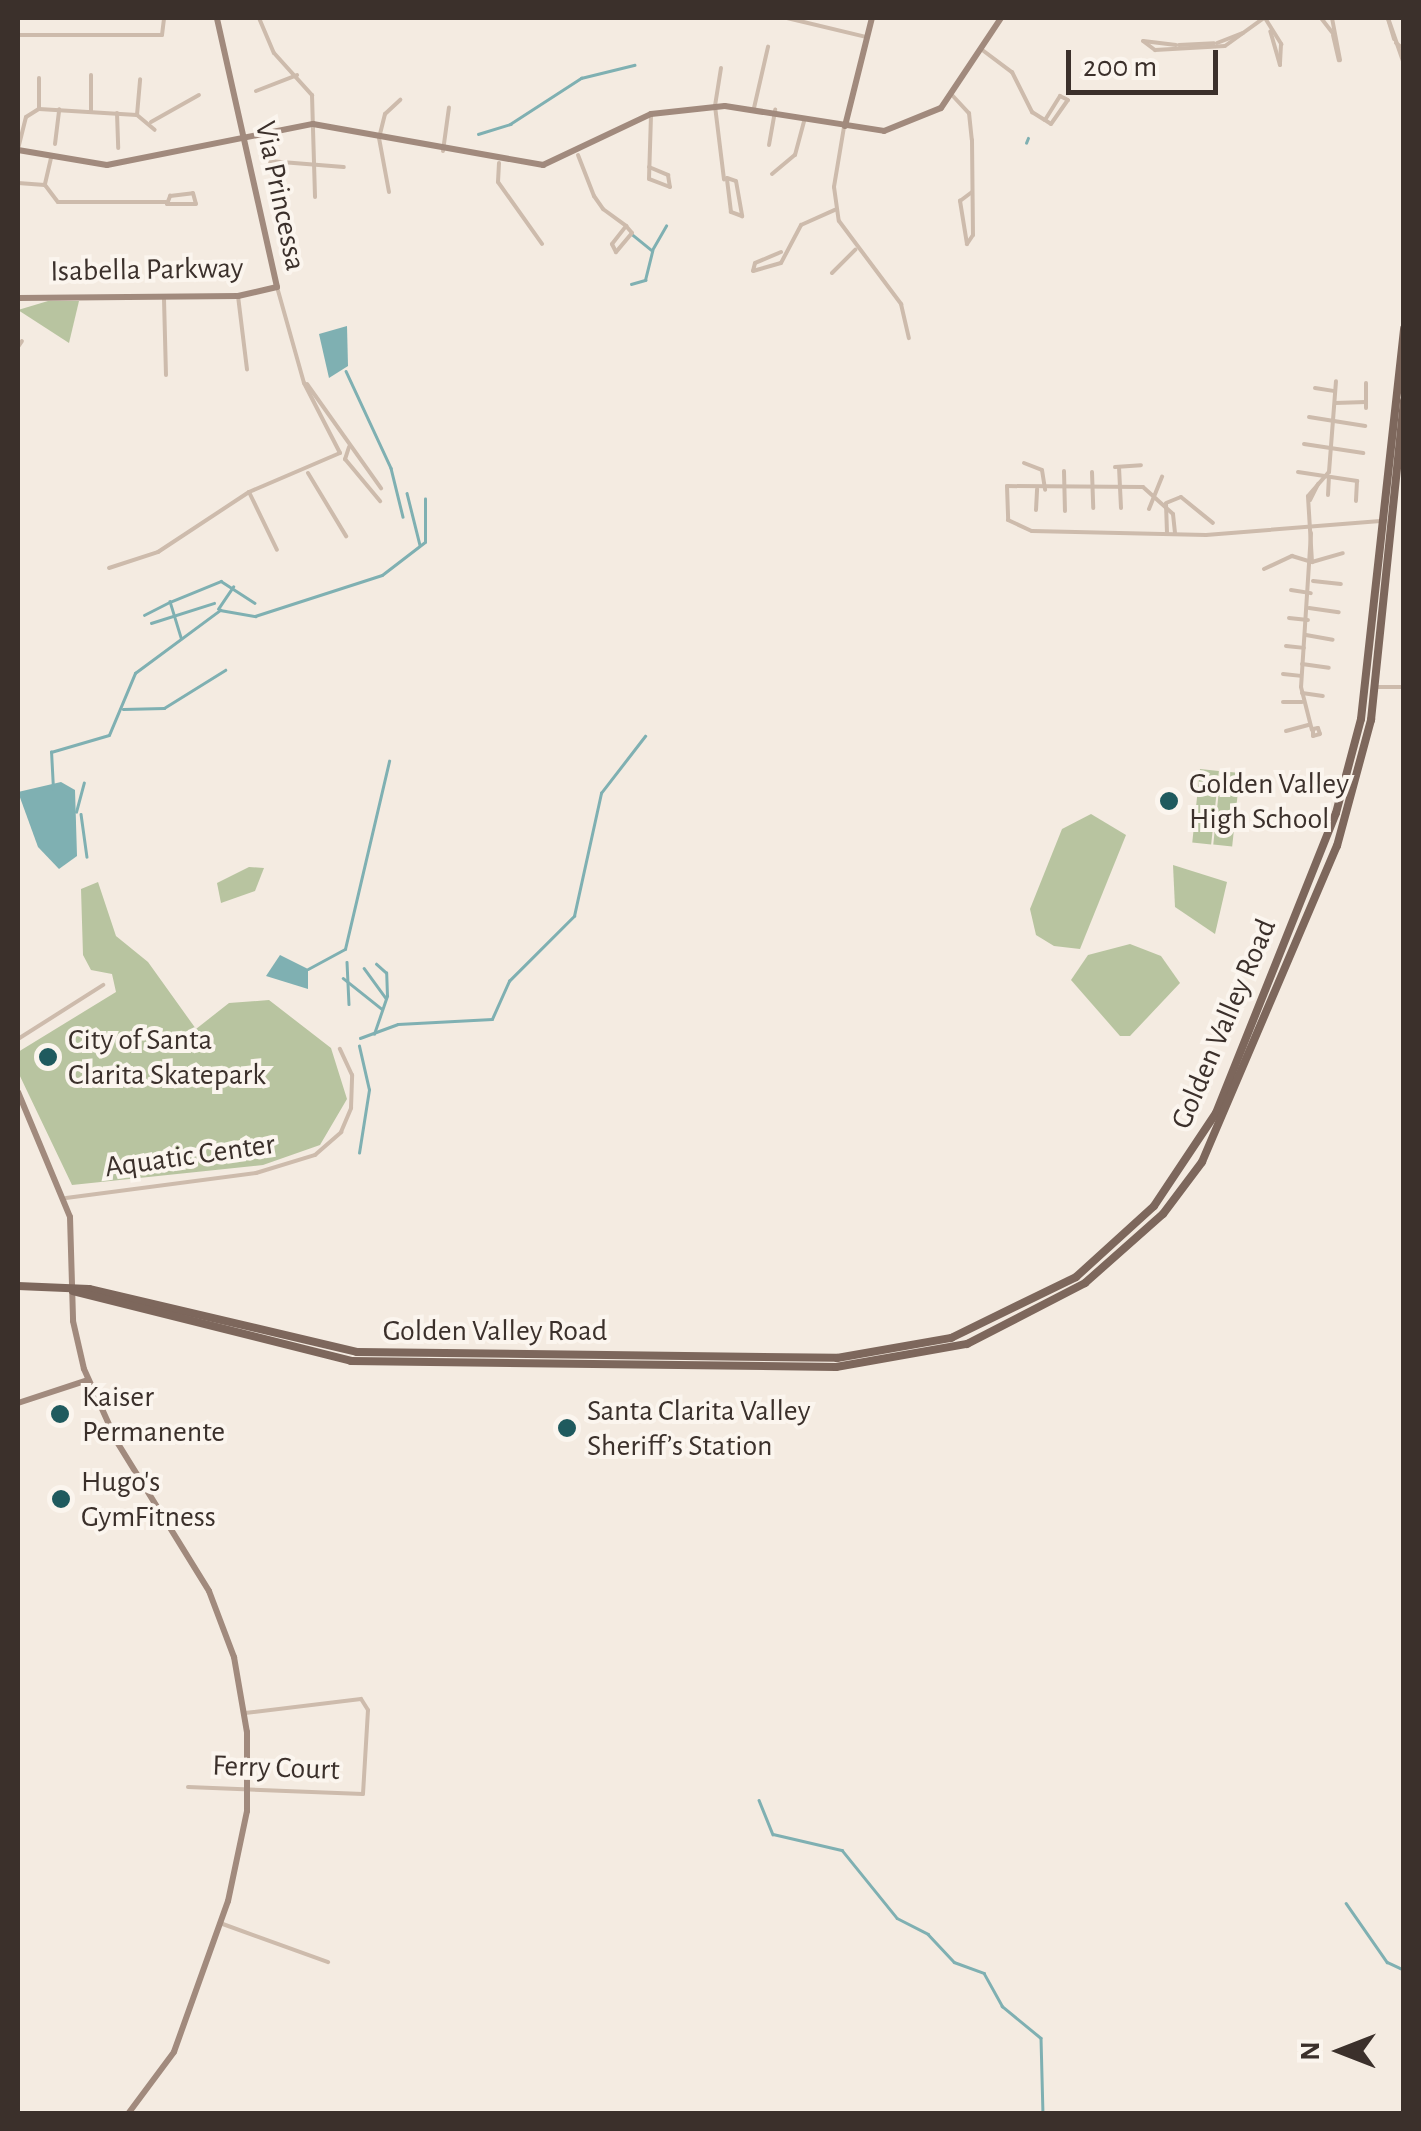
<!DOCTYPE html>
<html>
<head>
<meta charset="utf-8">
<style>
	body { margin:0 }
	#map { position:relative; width:1421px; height:2131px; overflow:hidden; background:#f4ebe1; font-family:"Alegreya Sans",sans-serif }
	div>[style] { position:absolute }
	.green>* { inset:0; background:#b8c4a0; transform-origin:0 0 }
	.water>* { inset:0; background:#7fb0b2 }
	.stream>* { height:2.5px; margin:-1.25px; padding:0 1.25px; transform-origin:1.25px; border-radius:1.25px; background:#7fb0b2 }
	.street>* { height:4px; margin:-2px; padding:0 2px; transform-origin:2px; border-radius:2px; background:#cdbbac }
	.secondary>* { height:6px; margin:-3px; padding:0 3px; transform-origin:3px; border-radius:3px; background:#a18a7d }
	.primary>* { height:8px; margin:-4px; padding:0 4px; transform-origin:4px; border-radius:4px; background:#7d675c }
	.dots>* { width:28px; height:28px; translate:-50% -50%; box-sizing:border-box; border:5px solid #fbf5ee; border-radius:50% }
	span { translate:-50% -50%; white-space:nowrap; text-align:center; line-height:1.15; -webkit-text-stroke:8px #fbf5ee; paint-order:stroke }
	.street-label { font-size:30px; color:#3b302b }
	.poi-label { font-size:30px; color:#3b302b }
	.left { translate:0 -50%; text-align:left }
	.frame { position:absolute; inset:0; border:20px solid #3b302b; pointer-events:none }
	.north { position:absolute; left:1291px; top:2001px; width:100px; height:100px; -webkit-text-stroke:8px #fbf5ee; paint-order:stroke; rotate:270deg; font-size:28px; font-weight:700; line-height:40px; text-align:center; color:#3b302b }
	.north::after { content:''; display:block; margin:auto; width:35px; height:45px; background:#3b302b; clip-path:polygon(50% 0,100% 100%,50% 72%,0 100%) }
	.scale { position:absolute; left:1066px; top:50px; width:152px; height:45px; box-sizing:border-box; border:5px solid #3b302b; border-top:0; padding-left:12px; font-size:30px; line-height:35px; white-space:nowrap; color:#3b302b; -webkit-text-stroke:8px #fbf5ee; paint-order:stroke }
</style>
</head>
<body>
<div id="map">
	<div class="green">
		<i style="clip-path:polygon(48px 301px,79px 301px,69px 343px,18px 310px)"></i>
		<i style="left:1200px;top:769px;width:19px;height:74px;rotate:6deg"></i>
		<i style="left:1221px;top:771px;width:19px;height:74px;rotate:6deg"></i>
		<i style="clip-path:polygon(1091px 814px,1126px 835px,1080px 949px,1054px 946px,1036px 935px,1030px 909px,1062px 829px)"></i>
		<i style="clip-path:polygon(1173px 865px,1227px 882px,1215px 934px,1175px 907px)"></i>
		<i style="clip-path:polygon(249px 867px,264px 868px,255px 891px,221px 903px,217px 883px)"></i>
		<i style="clip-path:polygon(98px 882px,116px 936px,148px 962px,196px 1029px,229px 1003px,269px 1000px,331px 1048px,347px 1099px,320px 1145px,263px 1165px,72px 1185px,18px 1072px,18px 1052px,116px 992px,112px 974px,91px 970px,83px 955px,81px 889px)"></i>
		<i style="clip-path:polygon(1130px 944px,1161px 956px,1180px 983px,1130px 1036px,1120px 1036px,1071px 980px,1088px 955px)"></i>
	</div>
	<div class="water">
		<i style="clip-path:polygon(347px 326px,348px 366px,329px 378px,319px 334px)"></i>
		<i style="clip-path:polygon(61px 782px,75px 790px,77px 856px,59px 869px,38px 847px,18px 792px)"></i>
		<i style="clip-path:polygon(280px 955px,308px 969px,308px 989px,266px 976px)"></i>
	</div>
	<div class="stream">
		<i style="left:478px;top:134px;width:34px;rotate:-17deg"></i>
		<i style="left:510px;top:124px;width:85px;rotate:-32.9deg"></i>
		<i style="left:581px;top:78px;width:55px;rotate:-13.8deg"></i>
		<i style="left:1026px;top:143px;width:5px;rotate:-68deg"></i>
		<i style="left:652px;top:250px;width:28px;rotate:-60deg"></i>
		<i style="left:631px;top:284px;width:15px;rotate:-16deg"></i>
		<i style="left:645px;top:280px;width:30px;rotate:-76deg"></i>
		<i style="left:652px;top:251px;width:26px;rotate:-141deg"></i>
		<i style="left:346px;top:371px;width:107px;rotate:65.1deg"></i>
		<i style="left:391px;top:468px;width:50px;rotate:76.2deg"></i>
		<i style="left:407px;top:493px;width:54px;rotate:76deg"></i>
		<i style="left:218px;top:609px;width:27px;rotate:-56deg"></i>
		<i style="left:144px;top:615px;width:27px;rotate:-27deg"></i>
		<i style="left:151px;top:623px;width:66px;rotate:-17.6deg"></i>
		<i style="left:181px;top:639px;width:39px;rotate:-107deg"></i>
		<i style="left:170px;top:602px;width:55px;rotate:-22.4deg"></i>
		<i style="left:221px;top:581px;width:40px;rotate:32.9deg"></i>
		<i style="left:123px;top:709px;width:41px;rotate:-1.4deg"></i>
		<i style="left:164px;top:708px;width:72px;rotate:-31.9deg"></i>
		<i style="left:53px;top:789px;width:37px;rotate:-93deg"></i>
		<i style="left:51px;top:752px;width:60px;rotate:-16.3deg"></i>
		<i style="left:109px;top:735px;width:67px;rotate:-67.2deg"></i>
		<i style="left:135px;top:673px;width:106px;rotate:-36.5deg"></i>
		<i style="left:220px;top:610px;width:36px;rotate:10deg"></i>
		<i style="left:255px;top:616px;width:133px;rotate:-17.9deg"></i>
		<i style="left:382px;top:575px;width:54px;rotate:-37.5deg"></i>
		<i style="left:425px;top:542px;width:43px;rotate:-90deg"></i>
		<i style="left:76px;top:812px;width:30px;rotate:-75deg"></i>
		<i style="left:81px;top:814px;width:43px;rotate:82.1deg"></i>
		<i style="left:347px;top:962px;width:42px;rotate:87.3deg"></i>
		<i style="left:364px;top:968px;width:37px;rotate:54deg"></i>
		<i style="left:308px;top:969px;width:42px;rotate:-28.4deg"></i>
		<i style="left:345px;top:949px;width:193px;rotate:-76.8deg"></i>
		<i style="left:343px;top:978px;width:50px;rotate:38.5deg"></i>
		<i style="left:374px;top:1034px;width:40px;rotate:-71.1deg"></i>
		<i style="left:387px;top:996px;width:23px;rotate:-92deg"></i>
		<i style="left:386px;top:973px;width:13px;rotate:-138deg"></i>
		<i style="left:360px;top:1038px;width:40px;rotate:-20.2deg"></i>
		<i style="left:398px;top:1024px;width:94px;rotate:-3deg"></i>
		<i style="left:492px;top:1019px;width:42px;rotate:-65.9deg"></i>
		<i style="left:509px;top:981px;width:92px;rotate:-45deg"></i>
		<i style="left:574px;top:916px;width:126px;rotate:-77.6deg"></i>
		<i style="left:601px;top:793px;width:72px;rotate:-52.3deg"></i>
		<i style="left:359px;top:1153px;width:64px;rotate:-81deg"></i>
		<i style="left:369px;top:1090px;width:45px;rotate:-102.8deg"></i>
		<i style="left:759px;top:1800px;width:37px;rotate:68deg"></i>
		<i style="left:773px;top:1834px;width:71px;rotate:13.1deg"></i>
		<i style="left:842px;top:1850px;width:87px;rotate:51deg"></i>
		<i style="left:897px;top:1918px;width:35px;rotate:27deg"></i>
		<i style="left:928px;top:1934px;width:38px;rotate:47deg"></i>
		<i style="left:954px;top:1962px;width:32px;rotate:20deg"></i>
		<i style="left:984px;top:1973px;width:38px;rotate:61deg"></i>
		<i style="left:1002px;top:2006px;width:50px;rotate:39.4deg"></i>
		<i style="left:1041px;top:2038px;width:76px;rotate:88.5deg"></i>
		<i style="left:1346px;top:1903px;width:72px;rotate:55.2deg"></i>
		<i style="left:1387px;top:1962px;width:19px;rotate:25deg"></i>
	</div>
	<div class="street">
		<i style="left:259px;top:18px;width:38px;rotate:67deg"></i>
		<i style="left:274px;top:53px;width:57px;rotate:47.9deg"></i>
		<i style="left:312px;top:95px;width:102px;rotate:88.3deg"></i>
		<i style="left:787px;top:18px;width:81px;rotate:13.5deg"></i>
		<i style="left:1265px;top:18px;width:31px;rotate:58deg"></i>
		<i style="left:1281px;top:44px;width:21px;rotate:93deg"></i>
		<i style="left:1280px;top:65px;width:35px;rotate:-106deg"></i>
		<i style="left:1321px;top:18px;width:18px;rotate:52deg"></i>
		<i style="left:1332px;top:18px;width:43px;rotate:79.2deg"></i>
		<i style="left:1388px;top:18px;width:49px;rotate:70.8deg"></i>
		<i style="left:1388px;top:19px;width:21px;rotate:73deg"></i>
		<i style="left:18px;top:35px;width:144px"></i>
		<i style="left:162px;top:35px;width:17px;rotate:-83deg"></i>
		<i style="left:1333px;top:35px;width:26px;rotate:77deg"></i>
		<i style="left:1217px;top:43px;width:28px;rotate:-21deg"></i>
		<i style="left:1396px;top:43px;width:10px;rotate:37deg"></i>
		<i style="left:1176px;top:45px;width:33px;rotate:-173deg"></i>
		<i style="left:1143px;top:41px;width:15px;rotate:37deg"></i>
		<i style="left:1155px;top:50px;width:70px;rotate:-3.3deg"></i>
		<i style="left:1225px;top:46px;width:48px;rotate:-35.7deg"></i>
		<i style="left:1179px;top:45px;width:35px;rotate:-3deg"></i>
		<i style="left:981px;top:49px;width:39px;rotate:37deg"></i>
		<i style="left:1012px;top:72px;width:45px;rotate:63.4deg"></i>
		<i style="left:1032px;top:112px;width:15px;rotate:32deg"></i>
		<i style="left:1045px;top:120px;width:7px;rotate:34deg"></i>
		<i style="left:1051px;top:124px;width:29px;rotate:-55deg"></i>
		<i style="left:1068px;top:100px;width:9px;rotate:-153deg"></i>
		<i style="left:1060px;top:96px;width:28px;rotate:122deg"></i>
		<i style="left:721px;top:68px;width:38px;rotate:99deg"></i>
		<i style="left:715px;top:106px;width:74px;rotate:83deg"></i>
		<i style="left:39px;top:78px;width:31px;rotate:90deg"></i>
		<i style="left:256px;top:91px;width:44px;rotate:-21.3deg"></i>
		<i style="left:952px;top:95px;width:25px;rotate:47deg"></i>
		<i style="left:969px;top:113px;width:27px;rotate:84deg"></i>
		<i style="left:972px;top:140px;width:95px;rotate:89.4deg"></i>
		<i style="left:973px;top:235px;width:11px;rotate:124deg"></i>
		<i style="left:967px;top:244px;width:44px;rotate:-99.2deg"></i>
		<i style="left:960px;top:201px;width:15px;rotate:-37deg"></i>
		<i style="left:754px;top:108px;width:63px;rotate:-77.1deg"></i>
		<i style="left:91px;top:111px;width:36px;rotate:-90deg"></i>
		<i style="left:117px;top:113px;width:35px;rotate:88deg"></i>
		<i style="left:137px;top:115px;width:36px;rotate:-85deg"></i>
		<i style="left:151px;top:122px;width:55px;rotate:-29.4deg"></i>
		<i style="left:844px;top:127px;width:61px;rotate:99.5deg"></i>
		<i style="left:834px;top:187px;width:34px;rotate:82deg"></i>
		<i style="left:839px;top:221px;width:104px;rotate:53.2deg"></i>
		<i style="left:901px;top:304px;width:35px;rotate:77deg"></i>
		<i style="left:55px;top:144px;width:35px;rotate:-83deg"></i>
		<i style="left:769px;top:145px;width:36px;rotate:-80deg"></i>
		<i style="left:18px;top:149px;width:33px;rotate:-76deg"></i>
		<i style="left:26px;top:117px;width:15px;rotate:-32deg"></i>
		<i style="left:39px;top:109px;width:98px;rotate:3.5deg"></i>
		<i style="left:137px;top:115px;width:23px;rotate:40deg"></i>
		<i style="left:443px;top:151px;width:44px;rotate:-82.2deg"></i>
		<i style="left:578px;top:155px;width:44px;rotate:68.7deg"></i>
		<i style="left:594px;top:196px;width:16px;rotate:55deg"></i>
		<i style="left:603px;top:209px;width:29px;rotate:36deg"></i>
		<i style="left:626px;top:226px;width:9px;rotate:49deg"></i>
		<i style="left:632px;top:233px;width:25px;rotate:130deg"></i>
		<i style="left:616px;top:252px;width:9px;rotate:-117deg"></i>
		<i style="left:612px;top:244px;width:23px;rotate:-52deg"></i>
		<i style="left:51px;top:158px;width:28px;rotate:103deg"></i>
		<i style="left:45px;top:185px;width:21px;rotate:53deg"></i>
		<i style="left:58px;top:202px;width:108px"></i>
		<i style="left:269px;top:161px;width:75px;rotate:4.6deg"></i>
		<i style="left:499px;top:163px;width:19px;rotate:93deg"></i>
		<i style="left:498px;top:182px;width:76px;rotate:54.6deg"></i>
		<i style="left:649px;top:167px;width:21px;rotate:23deg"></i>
		<i style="left:668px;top:175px;width:12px;rotate:81deg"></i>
		<i style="left:670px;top:187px;width:22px;rotate:-159deg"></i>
		<i style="left:649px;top:179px;width:63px;rotate:-88.2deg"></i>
		<i style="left:772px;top:174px;width:30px;rotate:-40deg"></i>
		<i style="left:795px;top:155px;width:35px;rotate:-75deg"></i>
		<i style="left:727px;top:178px;width:9px;rotate:18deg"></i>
		<i style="left:736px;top:181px;width:36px;rotate:80deg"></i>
		<i style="left:742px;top:216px;width:12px;rotate:-160deg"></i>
		<i style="left:731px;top:212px;width:34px;rotate:-97deg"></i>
		<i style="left:18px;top:183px;width:27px;rotate:4deg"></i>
		<i style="left:389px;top:192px;width:55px;rotate:-100.5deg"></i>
		<i style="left:379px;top:138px;width:25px;rotate:-76deg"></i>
		<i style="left:385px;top:114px;width:21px;rotate:-43deg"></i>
		<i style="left:193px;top:193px;width:11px;rotate:75deg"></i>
		<i style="left:196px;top:204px;width:29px;rotate:180deg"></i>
		<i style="left:167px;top:204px;width:9px;rotate:-69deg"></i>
		<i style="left:170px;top:196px;width:23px;rotate:-7deg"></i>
		<i style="left:781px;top:252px;width:28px;rotate:157deg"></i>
		<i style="left:755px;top:263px;width:8px;rotate:104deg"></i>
		<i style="left:753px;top:271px;width:29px;rotate:-16deg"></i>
		<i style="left:781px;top:263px;width:43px;rotate:-62.2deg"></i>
		<i style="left:801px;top:225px;width:37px;rotate:-24deg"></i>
		<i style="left:832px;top:273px;width:33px;rotate:-45deg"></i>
		<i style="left:238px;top:296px;width:74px;rotate:83deg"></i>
		<i style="left:164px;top:299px;width:76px;rotate:88.5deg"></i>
		<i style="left:18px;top:347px;width:7px;rotate:-56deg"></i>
		<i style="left:1366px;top:383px;width:25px;rotate:90deg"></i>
		<i style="left:307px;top:384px;width:128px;rotate:54.6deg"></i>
		<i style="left:1315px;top:388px;width:20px;rotate:9deg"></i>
		<i style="left:1335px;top:403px;width:31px;rotate:-2deg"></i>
		<i style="left:1309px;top:417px;width:57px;rotate:9.1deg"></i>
		<i style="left:1304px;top:444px;width:60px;rotate:8.7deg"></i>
		<i style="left:349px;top:447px;width:13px;rotate:108deg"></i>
		<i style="left:345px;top:459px;width:55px;rotate:50.2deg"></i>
		<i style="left:1024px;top:463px;width:19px;rotate:21deg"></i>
		<i style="left:1042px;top:470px;width:20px;rotate:81deg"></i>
		<i style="left:1115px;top:467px;width:26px;rotate:-4deg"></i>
		<i style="left:1119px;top:467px;width:41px;rotate:87.2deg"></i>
		<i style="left:1064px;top:471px;width:40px;rotate:88.6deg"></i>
		<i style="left:1092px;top:472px;width:36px;rotate:88deg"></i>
		<i style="left:1298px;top:472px;width:60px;rotate:8.7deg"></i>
		<i style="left:1357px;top:481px;width:20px;rotate:93deg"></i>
		<i style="left:308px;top:473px;width:74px;rotate:58.9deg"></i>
		<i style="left:249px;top:492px;width:64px;rotate:64.2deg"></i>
		<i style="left:1328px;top:495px;width:17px;rotate:-87deg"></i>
		<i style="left:1310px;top:500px;width:18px;rotate:-63deg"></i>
		<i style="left:1166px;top:503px;width:16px;rotate:-22deg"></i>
		<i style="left:1181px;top:497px;width:41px;rotate:39.1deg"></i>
		<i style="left:1166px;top:504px;width:28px;rotate:88deg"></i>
		<i style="left:1149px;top:509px;width:35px;rotate:-68deg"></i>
		<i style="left:1036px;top:510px;width:21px;rotate:-87deg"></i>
		<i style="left:1175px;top:533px;width:19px;rotate:-96deg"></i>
		<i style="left:1173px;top:514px;width:40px;rotate:-138deg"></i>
		<i style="left:1143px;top:487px;width:136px;rotate:-179.6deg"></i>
		<i style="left:1007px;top:486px;width:34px;rotate:88deg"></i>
		<i style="left:1008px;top:520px;width:26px;rotate:25deg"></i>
		<i style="left:1032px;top:531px;width:174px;rotate:1.3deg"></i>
		<i style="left:1206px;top:535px;width:175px;rotate:-4.6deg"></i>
		<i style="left:1311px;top:533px;width:154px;rotate:93.7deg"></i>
		<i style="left:1301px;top:687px;width:44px;rotate:75.7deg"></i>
		<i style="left:1312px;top:562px;width:66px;rotate:-93.5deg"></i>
		<i style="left:1308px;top:496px;width:32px;rotate:-49deg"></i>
		<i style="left:1329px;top:472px;width:91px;rotate:-85.6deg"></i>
		<i style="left:109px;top:568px;width:52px;rotate:-18.1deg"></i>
		<i style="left:158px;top:552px;width:109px;rotate:-33.4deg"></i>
		<i style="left:249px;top:492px;width:99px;rotate:-23.2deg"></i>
		<i style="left:340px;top:453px;width:79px;rotate:-117.2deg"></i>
		<i style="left:304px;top:383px;width:100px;rotate:-105.7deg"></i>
		<i style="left:1264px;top:569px;width:31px;rotate:-25deg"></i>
		<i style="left:1292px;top:556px;width:21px;rotate:17deg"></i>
		<i style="left:1312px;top:562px;width:32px;rotate:-16deg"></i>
		<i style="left:1313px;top:581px;width:28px;rotate:6deg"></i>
		<i style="left:1291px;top:590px;width:20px;rotate:9deg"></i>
		<i style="left:1309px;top:608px;width:30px;rotate:8deg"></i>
		<i style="left:1289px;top:618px;width:19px;rotate:6deg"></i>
		<i style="left:1306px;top:635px;width:27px;rotate:10deg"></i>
		<i style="left:1286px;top:646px;width:18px;rotate:6deg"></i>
		<i style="left:1302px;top:664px;width:27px;rotate:8deg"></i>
		<i style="left:1283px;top:674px;width:18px;rotate:6deg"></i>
		<i style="left:1376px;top:687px;width:28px"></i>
		<i style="left:1302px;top:693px;width:21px;rotate:8deg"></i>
		<i style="left:1283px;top:702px;width:19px"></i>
		<i style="left:1313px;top:729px;width:5px;rotate:-11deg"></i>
		<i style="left:1318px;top:728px;width:6px;rotate:72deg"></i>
		<i style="left:1320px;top:734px;width:7px;rotate:164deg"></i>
		<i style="left:1313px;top:736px;width:7px;rotate:-90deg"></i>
		<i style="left:1286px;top:731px;width:23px;rotate:-15deg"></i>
		<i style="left:18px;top:1039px;width:101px;rotate:-32.4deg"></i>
		<i style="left:66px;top:1198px;width:192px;rotate:-7.5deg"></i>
		<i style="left:256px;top:1173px;width:62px;rotate:-17deg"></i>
		<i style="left:315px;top:1155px;width:35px;rotate:-41deg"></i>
		<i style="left:341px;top:1132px;width:26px;rotate:-67deg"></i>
		<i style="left:351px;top:1108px;width:33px;rotate:-88deg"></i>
		<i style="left:352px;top:1075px;width:29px;rotate:-115deg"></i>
		<i style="left:188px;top:1787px;width:175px;rotate:2.3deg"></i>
		<i style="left:363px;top:1794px;width:84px;rotate:-86.6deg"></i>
		<i style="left:368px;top:1710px;width:13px;rotate:-122deg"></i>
		<i style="left:361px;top:1699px;width:117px;rotate:173.1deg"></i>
		<i style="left:220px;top:1923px;width:115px;rotate:19.9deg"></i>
	</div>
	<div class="secondary">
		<i style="left:845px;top:126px;width:111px;rotate:-76deg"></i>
		<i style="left:18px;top:150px;width:90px;rotate:9.6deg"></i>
		<i style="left:107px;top:165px;width:210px;rotate:-11.3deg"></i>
		<i style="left:313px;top:124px;width:234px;rotate:10.1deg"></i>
		<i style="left:543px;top:165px;width:119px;rotate:-25.3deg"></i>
		<i style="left:651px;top:114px;width:74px;rotate:-6.2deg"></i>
		<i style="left:725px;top:106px;width:161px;rotate:8.9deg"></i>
		<i style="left:884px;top:131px;width:61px;rotate:-22deg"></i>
		<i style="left:941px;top:108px;width:108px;rotate:-56.3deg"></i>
		<i style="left:18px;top:298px;width:220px;rotate:-0.5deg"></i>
		<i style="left:238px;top:296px;width:40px;rotate:-13deg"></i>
		<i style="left:277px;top:287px;width:276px;rotate:-102.6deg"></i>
		<i style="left:18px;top:1092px;width:135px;rotate:67.4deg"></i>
		<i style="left:70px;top:1217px;width:104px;rotate:88.3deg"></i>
		<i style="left:73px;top:1321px;width:49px;rotate:77.1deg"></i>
		<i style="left:84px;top:1369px;width:80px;rotate:65.7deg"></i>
		<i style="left:117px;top:1442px;width:175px;rotate:58.3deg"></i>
		<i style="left:209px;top:1591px;width:71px;rotate:69.3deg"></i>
		<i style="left:234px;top:1657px;width:76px;rotate:80.2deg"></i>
		<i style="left:247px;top:1732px;width:79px;rotate:90deg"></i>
		<i style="left:247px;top:1811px;width:92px;rotate:101.9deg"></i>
		<i style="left:228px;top:1901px;width:160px;rotate:109.7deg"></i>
		<i style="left:174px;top:2052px;width:77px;rotate:126.6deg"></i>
		<i style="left:18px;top:1403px;width:74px;rotate:-18.2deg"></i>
	</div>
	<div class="primary">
		<i style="left:18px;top:1286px;width:71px;rotate:2.4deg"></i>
		<i style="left:89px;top:1289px;width:275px;rotate:13.2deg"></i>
		<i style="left:357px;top:1352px;width:480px;rotate:0.7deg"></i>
		<i style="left:837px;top:1358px;width:116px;rotate:-10deg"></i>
		<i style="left:951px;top:1338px;width:139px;rotate:-26deg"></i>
		<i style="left:1076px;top:1277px;width:105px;rotate:-42.3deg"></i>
		<i style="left:1154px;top:1206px;width:112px;rotate:-56.3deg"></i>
		<i style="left:1216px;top:1113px;width:323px;rotate:-68.2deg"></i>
		<i style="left:1336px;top:813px;width:97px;rotate:-75.1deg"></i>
		<i style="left:1361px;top:719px;width:393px;rotate:-83.7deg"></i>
		<i style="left:73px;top:1291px;width:287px;rotate:14.1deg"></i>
		<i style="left:351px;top:1361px;width:485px;rotate:0.7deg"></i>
		<i style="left:836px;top:1367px;width:133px;rotate:-10deg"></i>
		<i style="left:967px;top:1344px;width:133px;rotate:-27.3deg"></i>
		<i style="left:1085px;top:1283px;width:104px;rotate:-41.5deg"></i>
		<i style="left:1163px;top:1214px;width:65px;rotate:-53.1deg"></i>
		<i style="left:1202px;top:1162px;width:344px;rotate:-66.9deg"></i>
		<i style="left:1337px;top:846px;width:131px;rotate:-74.9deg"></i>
		<i style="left:1371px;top:720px;width:321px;rotate:-84.1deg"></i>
	</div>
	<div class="dots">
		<i style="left:1169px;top:801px;background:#1f5a5e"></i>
		<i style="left:48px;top:1057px;background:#1f5a5e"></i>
		<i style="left:60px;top:1414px;background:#1f5a5e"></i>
		<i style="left:567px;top:1428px;background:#1f5a5e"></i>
		<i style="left:61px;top:1499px;background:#1f5a5e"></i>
	</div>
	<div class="street-label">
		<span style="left:280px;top:196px;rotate:78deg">Via Princessa</span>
		<span style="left:147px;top:270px;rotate:-1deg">Isabella Parkway</span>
		<span style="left:1224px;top:1024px;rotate:-67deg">Golden Valley Road</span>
		<span style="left:190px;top:1156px;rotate:-8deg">Aquatic Center</span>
		<span style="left:495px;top:1331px">Golden Valley Road</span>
		<span style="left:276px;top:1768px;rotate:2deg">Ferry Court</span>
	</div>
	<div class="poi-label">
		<span class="left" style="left:1189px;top:801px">Golden Valley<br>High School</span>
		<span class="left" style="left:68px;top:1057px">City of Santa<br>Clarita Skatepark</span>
		<span class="left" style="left:82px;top:1414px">Kaiser<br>Permanente</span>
		<span class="left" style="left:587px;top:1428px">Santa Clarita Valley<br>Sheriff’s Station</span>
		<span class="left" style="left:81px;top:1499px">Hugo's<br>GymFitness</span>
	</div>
	<div class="frame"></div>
	<div class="north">N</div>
	<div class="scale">200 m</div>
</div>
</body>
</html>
